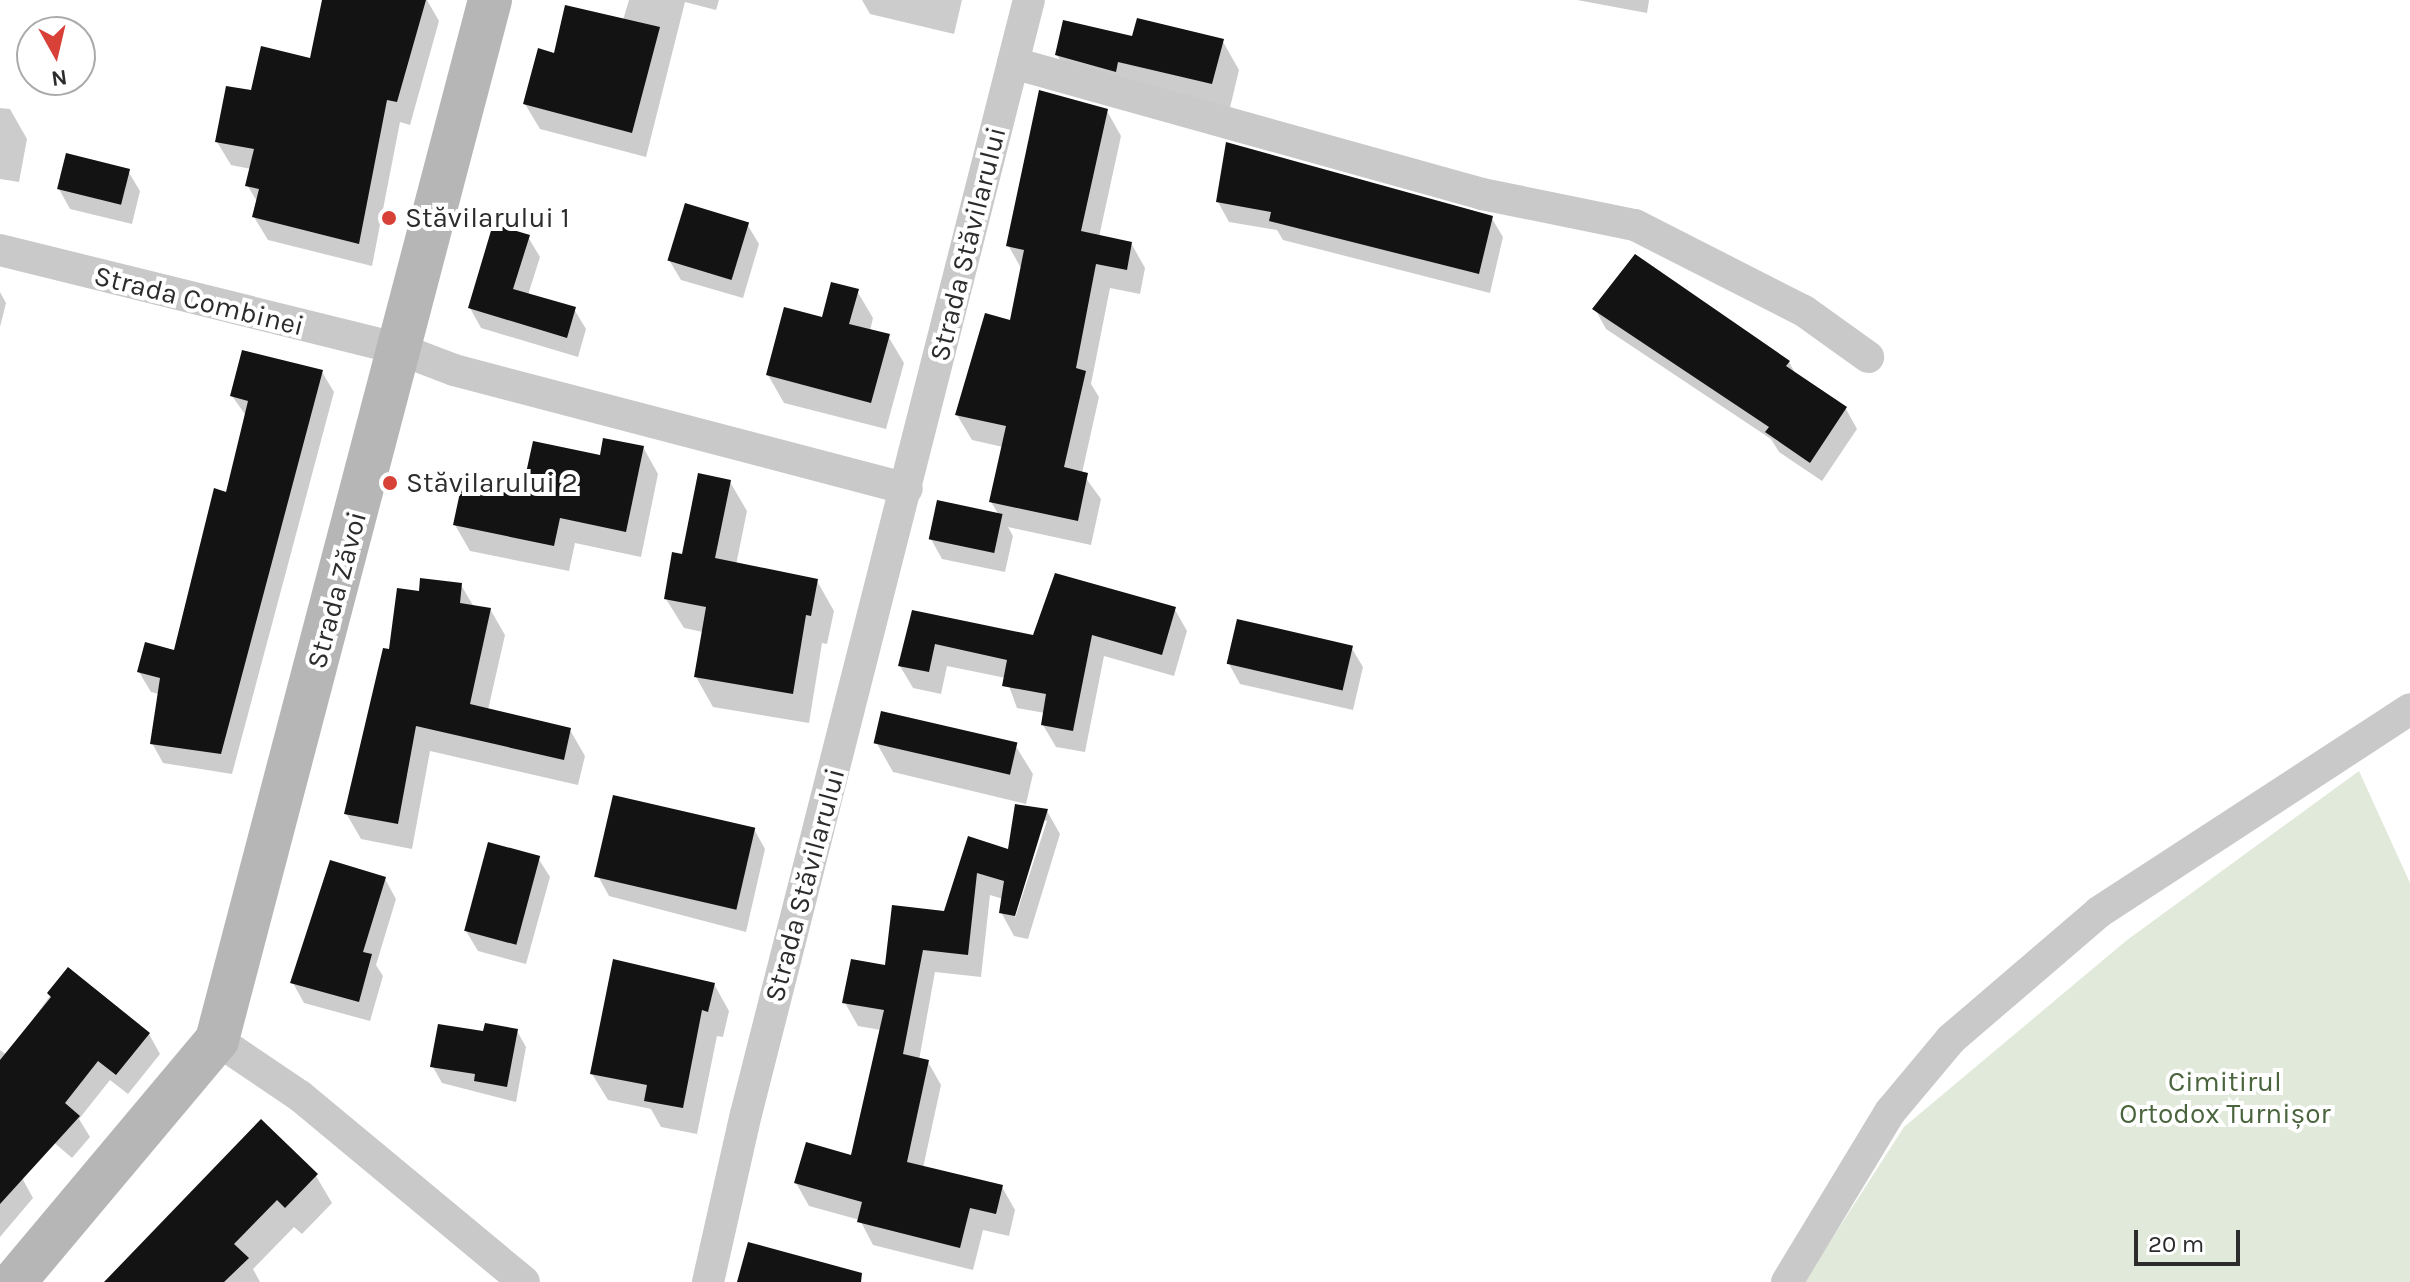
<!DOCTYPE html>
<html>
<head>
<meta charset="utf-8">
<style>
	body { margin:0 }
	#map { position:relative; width:2410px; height:1282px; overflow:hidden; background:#fff; font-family:Karla,sans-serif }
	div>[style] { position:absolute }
	.green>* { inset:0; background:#e0e9da }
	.shadow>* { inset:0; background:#0003 }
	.building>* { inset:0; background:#131313; transform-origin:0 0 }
	.street>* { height:32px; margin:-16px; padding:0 16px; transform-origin:16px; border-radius:16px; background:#c9c9c9 }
	.secondary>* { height:44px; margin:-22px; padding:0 22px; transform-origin:22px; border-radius:22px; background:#b6b6b6 }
	.dots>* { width:22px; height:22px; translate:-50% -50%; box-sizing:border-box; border:4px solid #fff; border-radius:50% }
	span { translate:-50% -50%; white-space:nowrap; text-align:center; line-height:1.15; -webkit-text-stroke:8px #fff; paint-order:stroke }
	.poi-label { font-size:28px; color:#2c2c2c }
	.left { translate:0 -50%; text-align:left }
	.street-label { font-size:28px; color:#2c2c2c }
	.park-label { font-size:28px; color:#4a643d }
	.north { position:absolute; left:16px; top:16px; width:80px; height:80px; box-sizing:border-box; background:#fff; border:2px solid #ababab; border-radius:50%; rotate:172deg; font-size:22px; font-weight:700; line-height:32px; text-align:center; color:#2c2c2c }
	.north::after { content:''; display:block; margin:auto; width:28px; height:36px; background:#d84138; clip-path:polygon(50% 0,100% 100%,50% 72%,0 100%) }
	.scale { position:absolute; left:2134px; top:1230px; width:106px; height:36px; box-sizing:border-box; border:4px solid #2c2c2c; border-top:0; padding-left:10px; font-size:24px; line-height:28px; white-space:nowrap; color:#2c2c2c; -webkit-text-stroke:6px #fff; paint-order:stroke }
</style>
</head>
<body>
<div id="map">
	<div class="green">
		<i style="clip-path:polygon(2359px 771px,2410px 883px,2410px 1282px,1804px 1282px,1904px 1127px,2127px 940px)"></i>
	</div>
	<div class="shadow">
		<i style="clip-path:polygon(325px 0,427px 0,439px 21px,410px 125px,400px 122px,372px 266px,268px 240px,254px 217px,258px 203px,247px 185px,251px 169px,231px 165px,217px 142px,252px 93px,312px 60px)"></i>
		<i style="clip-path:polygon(629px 0,719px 0,716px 10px,685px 2px,646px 157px,540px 129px,525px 104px,556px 55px,623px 20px)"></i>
		<i style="clip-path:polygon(862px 0,962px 0,954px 34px,870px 14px)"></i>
		<i style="clip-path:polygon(1577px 0,1649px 0,1647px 13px)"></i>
		<i style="clip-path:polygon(1134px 39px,1222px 40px,1239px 70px,1229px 112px,1074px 84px,1057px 55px)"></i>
		<i style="clip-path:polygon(0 108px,10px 109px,27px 139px,19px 182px,0 179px)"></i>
		<i style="clip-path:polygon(1107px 111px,1121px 136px,1099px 237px,1131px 243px,1145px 268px,1140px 294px,1110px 288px,1091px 384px,1099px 397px,1082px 473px,1101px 499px,1091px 545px,1008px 527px,1013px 536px,1005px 572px,942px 559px,931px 539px,999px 515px,991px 502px,1003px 447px,972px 440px,957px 415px,1012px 323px,1022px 270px,1008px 245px)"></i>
		<i style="clip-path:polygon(128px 171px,140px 191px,132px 224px,70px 209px,59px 189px)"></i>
		<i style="clip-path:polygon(1218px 202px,1491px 217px,1503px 237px,1490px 293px,1283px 240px,1277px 230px,1229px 222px)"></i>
		<i style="clip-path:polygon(747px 224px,759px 244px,743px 298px,681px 280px,669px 260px)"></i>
		<i style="clip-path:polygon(528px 237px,540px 257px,528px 295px,574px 309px,586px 329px,578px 357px,481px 328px,470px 308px)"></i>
		<i style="clip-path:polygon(857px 291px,873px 318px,870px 331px,888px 336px,904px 363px,886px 429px,784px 403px,768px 375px)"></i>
		<i style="clip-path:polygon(0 292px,6px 303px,0 327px)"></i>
		<i style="clip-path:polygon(1595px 309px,1789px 362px,1796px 375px,1846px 409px,1857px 429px,1822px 481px,1779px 452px,1771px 439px,1606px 329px)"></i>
		<i style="clip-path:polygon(322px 372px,334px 392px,232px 774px,163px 763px,152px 743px,159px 694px,151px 692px,139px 672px,176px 653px,228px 494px,247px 417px,232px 396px)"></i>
		<i style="clip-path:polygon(643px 447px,658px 474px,641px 557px,575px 543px,569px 571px,470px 551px,455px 525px,523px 498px,601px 457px)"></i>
		<i style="clip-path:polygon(730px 482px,747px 511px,736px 565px,817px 581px,834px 611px,827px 644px,822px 643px,809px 723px,713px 707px,696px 677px,703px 632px,684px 628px,666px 599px,683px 556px)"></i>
		<i style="clip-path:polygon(461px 585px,474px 607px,490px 609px,505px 635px,488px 710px,570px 730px,585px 756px,578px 785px,430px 751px,412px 849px,361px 839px,346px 813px,391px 652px,420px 593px)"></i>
		<i style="clip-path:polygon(1174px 608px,1187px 631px,1174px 676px,1104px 656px,1085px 752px,1056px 747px,1043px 725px,1045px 713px,1017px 708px,1006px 678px,947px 666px,941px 694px,913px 688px,900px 666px,913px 613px,1034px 637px)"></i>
		<i style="clip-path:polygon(1351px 647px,1363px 667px,1353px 710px,1240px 684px,1229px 664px)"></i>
		<i style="clip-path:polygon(876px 742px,1015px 745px,1033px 774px,1026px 804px,893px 772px)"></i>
		<i style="clip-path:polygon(evenodd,1047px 811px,1060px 834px,1028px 939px,1014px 936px,1001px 912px,1003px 899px,990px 895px,981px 977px,935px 972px,919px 1060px,928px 1062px,941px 1085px,923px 1168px,1002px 1187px,1015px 1210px,1009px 1236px,983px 1230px,973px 1270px,873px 1245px,860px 1220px,809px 1206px,796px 1183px,853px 1157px,881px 1030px,858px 1026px,845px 1003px,946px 913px,969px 839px,1010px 852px,1047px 811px,1043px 820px,1047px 821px,1015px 918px,1015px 908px,1043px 820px)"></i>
		<i style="clip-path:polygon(754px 829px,765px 849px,746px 932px,609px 896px,598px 876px)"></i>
		<i style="clip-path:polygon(538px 858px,550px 877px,526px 964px,478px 951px,466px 931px)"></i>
		<i style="clip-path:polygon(385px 879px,396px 899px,376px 965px,383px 976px,370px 1021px,304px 1003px,293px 983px)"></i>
		<i style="clip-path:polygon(69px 970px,149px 1034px,160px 1054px,128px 1094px,110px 1080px,79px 1119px,90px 1137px,72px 1158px,0 1096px,0 1050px,7px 1055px)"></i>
		<i style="clip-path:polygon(714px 984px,729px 1011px,723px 1037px,717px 1036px,697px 1134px,661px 1127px,651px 1109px,608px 1100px,592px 1074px)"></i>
		<i style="clip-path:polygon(517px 1031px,526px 1047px,516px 1102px,442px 1083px,433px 1067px,485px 1034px)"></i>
		<i style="clip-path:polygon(261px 1121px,316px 1176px,332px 1203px,302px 1234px,294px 1227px,253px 1269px,260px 1282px,108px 1282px)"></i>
		<i style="clip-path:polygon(0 1159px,22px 1178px,33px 1198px,0 1237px)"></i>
	</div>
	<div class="building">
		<i style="clip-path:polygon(322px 0,426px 0,397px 102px,387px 100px,359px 244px,252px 217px,259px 189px,245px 186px,254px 149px,215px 142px,226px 86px,251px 90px,261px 46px,310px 58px)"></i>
		<i style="clip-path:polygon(565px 5px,660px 27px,632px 133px,523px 104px,538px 48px,554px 53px)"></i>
		<i style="clip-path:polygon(1137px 18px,1224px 39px,1212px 84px,1118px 62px,1116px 72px,1055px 55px,1063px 20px,1132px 36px)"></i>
		<i style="clip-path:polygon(1039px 90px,1108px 109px,1081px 231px,1132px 242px,1127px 270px,1096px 264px,1076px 368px,1086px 371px,1064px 467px,1088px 473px,1078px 521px,989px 502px,1006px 426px,955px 415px,985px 313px,1010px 320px,1024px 250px,1006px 246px)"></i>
		<i style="clip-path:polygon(1226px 142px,1493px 216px,1479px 274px,1269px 221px,1271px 212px,1216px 202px)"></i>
		<i style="left:66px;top:153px;width:66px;height:37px;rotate:14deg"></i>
		<i style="left:685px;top:203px;width:67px;height:60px;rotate:17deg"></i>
		<i style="clip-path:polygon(493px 224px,530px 235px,513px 289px,576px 307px,567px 338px,468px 308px)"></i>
		<i style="clip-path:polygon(1635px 254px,1790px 361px,1786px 366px,1847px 407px,1810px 463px,1765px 432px,1769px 427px,1592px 309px)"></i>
		<i style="clip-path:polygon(831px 282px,859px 289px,849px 324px,890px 334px,871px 403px,766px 375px,784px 307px,822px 317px)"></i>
		<i style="clip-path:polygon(242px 350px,323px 370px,221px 754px,150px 744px,160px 678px,137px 672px,145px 642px,174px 650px,214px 488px,226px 492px,248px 401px,230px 396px)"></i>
		<i style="clip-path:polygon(603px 438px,644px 446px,626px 532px,560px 518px,554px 546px,453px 525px,462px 483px,521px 496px,533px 441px,600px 455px)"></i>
		<i style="clip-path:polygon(698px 473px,731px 480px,715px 558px,818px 579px,811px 616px,806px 615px,793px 694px,694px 677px,706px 607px,664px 599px,672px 552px,682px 554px)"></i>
		<i style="left:937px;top:500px;width:67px;height:40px;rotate:12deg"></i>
		<i style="clip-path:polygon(1055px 573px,1176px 607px,1162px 655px,1092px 635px,1073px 731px,1041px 725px,1046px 694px,1002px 686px,1007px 660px,935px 644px,929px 672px,898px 666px,912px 610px,1033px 635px)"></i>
		<i style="clip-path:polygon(420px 578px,462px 583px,460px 603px,491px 608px,470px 704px,571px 728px,564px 760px,416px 726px,398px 824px,344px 814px,383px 648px,389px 649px,397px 588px,419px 591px)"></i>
		<i style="left:1237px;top:619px;width:119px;height:46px;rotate:13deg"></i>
		<i style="left:881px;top:711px;width:140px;height:33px;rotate:13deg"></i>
		<i style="left:613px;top:795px;width:146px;height:84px;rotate:13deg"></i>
		<i style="clip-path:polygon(1015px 804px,1048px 809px,1015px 916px,999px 913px,1004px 881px,977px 873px,968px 955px,923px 950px,903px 1054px,929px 1060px,907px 1162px,1003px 1185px,996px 1214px,970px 1208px,960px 1248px,857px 1222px,862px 1202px,794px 1183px,806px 1142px,851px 1155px,884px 1010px,842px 1003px,851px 959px,885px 965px,892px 905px,944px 911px,968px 836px,1008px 849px)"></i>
		<i style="left:488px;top:842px;width:54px;height:92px;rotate:15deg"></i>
		<i style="clip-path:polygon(330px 860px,386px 877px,363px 952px,372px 954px,359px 1002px,290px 983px)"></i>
		<i style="clip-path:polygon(613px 959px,715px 983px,708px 1012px,702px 1010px,683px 1108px,644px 1101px,647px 1085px,590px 1074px)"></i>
		<i style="clip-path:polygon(68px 967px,150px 1033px,116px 1075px,98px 1061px,65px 1103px,80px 1116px,0 1204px,0 1060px,51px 997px,47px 993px)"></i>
		<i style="clip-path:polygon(485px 1023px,518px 1029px,507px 1087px,474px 1081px,475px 1074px,430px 1067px,438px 1024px,483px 1031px)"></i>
		<i style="clip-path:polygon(261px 1119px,318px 1174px,285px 1208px,277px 1200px,234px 1244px,249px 1258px,224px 1282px,104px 1282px)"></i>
		<i style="clip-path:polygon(748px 1242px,862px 1273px,861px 1282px,737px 1282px)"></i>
	</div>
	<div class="street">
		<i style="left:1013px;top:63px;width:487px;rotate:15.6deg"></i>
		<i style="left:1482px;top:194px;width:156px;rotate:11.5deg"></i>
		<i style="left:1635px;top:225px;width:190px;rotate:27deg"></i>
		<i style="left:1804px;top:311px;width:79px;rotate:35.7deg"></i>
		<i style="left:0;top:250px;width:411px;rotate:13.9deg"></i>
		<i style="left:399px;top:349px;width:59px;rotate:20.9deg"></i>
		<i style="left:454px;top:370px;width:468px;rotate:14.7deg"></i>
		<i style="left:217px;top:1040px;width:100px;rotate:34deg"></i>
		<i style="left:300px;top:1096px;width:291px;rotate:39.7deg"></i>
		<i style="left:708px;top:1282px;width:172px;rotate:-77.3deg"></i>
		<i style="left:746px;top:1114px;width:1149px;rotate:-75.75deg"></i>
		<i style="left:1787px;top:1282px;width:199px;rotate:-58.8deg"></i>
		<i style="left:1890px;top:1112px;width:95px;rotate:-50.1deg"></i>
		<i style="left:1951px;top:1039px;width:195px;rotate:-40.6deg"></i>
		<i style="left:2099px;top:912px;width:371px;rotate:-33.1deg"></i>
	</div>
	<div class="secondary">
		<i style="left:14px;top:1282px;width:316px;rotate:-50deg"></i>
		<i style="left:217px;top:1040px;width:1075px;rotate:-75.29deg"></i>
	</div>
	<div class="dots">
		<i style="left:389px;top:218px;background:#d84138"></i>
		<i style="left:390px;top:483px;background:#d84138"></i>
	</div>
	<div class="poi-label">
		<span class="left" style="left:405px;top:218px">Stăvilarului 1</span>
		<span class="left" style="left:406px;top:483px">Stăvilarului 2</span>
	</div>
	<div class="street-label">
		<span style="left:968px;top:244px;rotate:-76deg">Strada Stăvilarului</span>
		<span style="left:199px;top:301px;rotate:14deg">Strada Combinei</span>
		<span style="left:337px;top:590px;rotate:-75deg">Strada Zăvoi</span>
		<span style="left:805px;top:885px;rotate:-75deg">Strada Stăvilarului</span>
	</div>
	<div class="park-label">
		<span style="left:2225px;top:1098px">Cimitirul<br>Ortodox Turnișor</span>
	</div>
	<div class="north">N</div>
	<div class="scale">20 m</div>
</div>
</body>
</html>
